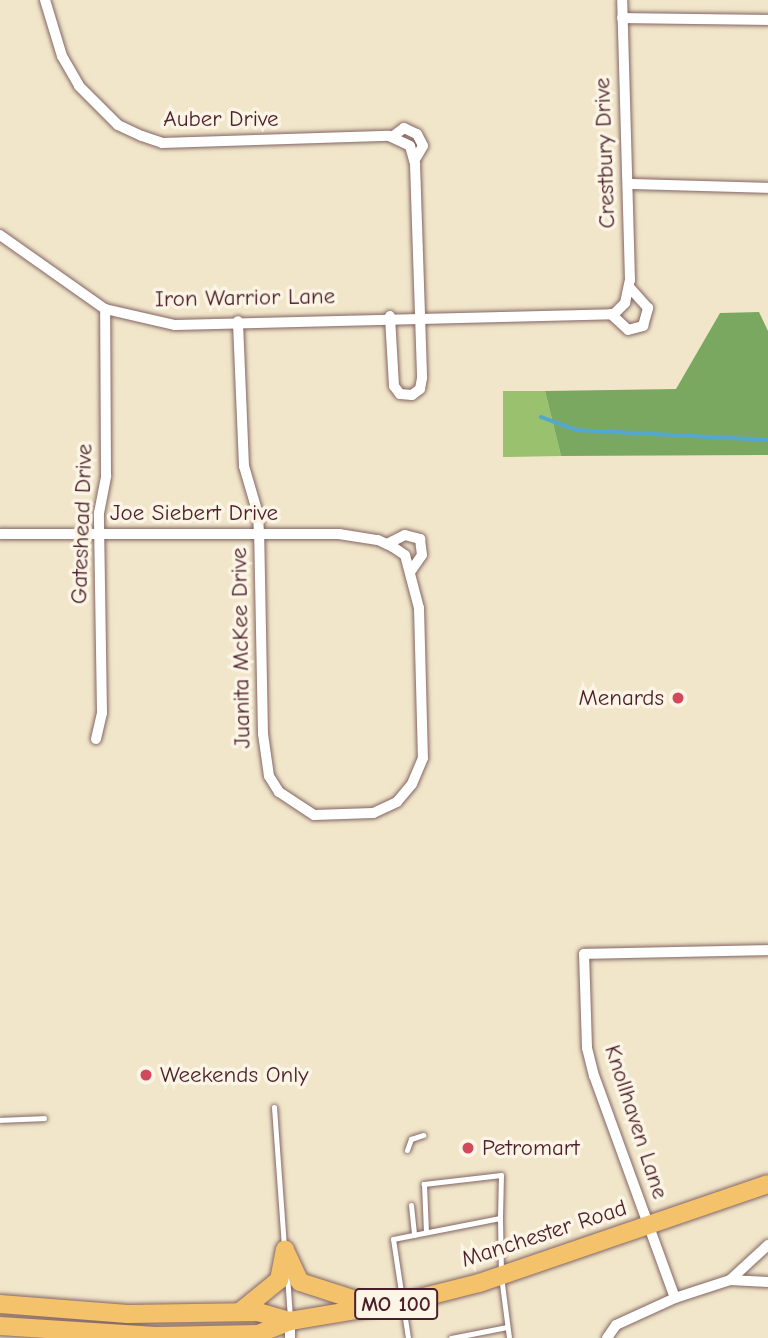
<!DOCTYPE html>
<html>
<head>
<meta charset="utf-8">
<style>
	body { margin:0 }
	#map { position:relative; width:768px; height:1338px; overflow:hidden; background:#f1e6ca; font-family:"Comic Neue",sans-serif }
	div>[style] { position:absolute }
	.green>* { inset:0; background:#9ac26e }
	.forest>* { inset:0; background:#7ba861 }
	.stream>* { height:3.5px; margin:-1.75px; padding:0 1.75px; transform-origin:1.75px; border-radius:1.75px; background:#54a8d0 }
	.roads { filter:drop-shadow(0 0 2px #846563) drop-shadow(0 0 2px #846563) }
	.lane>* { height:5px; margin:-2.5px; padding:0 2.5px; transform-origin:2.5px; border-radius:2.5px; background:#fff }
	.street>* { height:10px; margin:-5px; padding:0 5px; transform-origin:5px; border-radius:5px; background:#fff }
	.primary>* { height:18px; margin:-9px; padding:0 9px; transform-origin:9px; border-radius:9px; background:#f3c26a }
	.dots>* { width:19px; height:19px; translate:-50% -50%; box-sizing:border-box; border:4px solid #fcf5e5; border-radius:50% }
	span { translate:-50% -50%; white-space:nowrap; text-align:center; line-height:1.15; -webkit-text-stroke:7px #fcf5e5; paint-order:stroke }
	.shield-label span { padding:2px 5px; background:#fcf5e5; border:2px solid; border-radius:5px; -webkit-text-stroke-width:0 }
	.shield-label { font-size:21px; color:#4a1f2b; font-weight:700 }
	.street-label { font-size:23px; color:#4a1f2b }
	.poi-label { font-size:23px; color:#4a1f2b }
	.right { translate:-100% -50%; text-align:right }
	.left { translate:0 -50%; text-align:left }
</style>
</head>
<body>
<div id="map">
	<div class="green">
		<i style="clip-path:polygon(545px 391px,561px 456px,503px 457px,503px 391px)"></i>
	</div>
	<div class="forest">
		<i style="clip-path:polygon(759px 312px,768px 331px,768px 455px,561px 456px,545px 391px,676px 389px,720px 313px)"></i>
	</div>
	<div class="stream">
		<i style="left:541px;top:417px;width:37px;rotate:20deg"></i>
		<i style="left:576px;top:430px;width:192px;rotate:3deg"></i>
	</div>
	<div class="roads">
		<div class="lane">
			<i style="left:274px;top:1107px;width:141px;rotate:85.9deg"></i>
			<i style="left:0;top:1120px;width:44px;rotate:-2.6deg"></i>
			<i style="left:407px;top:1150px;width:12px;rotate:-70deg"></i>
			<i style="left:411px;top:1139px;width:13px;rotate:-18deg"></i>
			<i style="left:411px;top:1205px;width:30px;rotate:84deg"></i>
			<i style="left:500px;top:1218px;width:58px;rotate:89deg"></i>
			<i style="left:501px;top:1276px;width:63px;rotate:82.6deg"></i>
			<i style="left:287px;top:1275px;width:43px;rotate:86deg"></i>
			<i style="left:408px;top:1338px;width:100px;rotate:-98.6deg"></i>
			<i style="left:393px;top:1239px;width:109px;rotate:-11.1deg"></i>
			<i style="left:500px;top:1218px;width:43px;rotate:-88.7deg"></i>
			<i style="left:501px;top:1175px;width:78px;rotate:173.3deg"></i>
			<i style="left:424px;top:1184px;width:48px;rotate:87.6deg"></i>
			<i style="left:451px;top:1338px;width:57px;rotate:-11.1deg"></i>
		</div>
		<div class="street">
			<i style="left:45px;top:0;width:59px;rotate:73.1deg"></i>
			<i style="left:62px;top:56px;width:34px;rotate:60deg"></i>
			<i style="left:79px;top:86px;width:55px;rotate:45deg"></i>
			<i style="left:118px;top:125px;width:26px;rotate:25deg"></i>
			<i style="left:142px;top:136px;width:21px;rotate:19deg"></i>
			<i style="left:162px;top:143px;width:227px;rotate:-1.8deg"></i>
			<i style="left:389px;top:136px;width:23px;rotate:25deg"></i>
			<i style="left:410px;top:146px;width:19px;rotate:74deg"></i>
			<i style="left:415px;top:164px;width:214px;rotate:88.1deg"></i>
			<i style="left:422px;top:378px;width:11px;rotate:100deg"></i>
			<i style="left:420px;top:389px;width:10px;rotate:143deg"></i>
			<i style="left:412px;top:395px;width:12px;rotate:-175deg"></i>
			<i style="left:400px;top:394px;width:10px;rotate:-127deg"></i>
			<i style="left:394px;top:386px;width:70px;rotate:-93.3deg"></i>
			<i style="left:622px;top:18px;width:146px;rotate:0.8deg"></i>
			<i style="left:392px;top:137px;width:15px;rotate:-37deg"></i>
			<i style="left:404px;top:128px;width:14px;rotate:25deg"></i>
			<i style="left:417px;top:134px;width:13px;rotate:63deg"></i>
			<i style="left:423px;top:146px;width:17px;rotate:121deg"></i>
			<i style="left:628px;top:184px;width:140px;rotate:1.6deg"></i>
			<i style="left:0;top:235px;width:128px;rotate:35.2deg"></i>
			<i style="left:105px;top:309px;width:72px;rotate:12.9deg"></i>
			<i style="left:175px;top:325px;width:439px;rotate:-1.4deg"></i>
			<i style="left:614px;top:314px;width:16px;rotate:-45deg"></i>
			<i style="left:625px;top:303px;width:24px;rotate:-78deg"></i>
			<i style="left:630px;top:280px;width:280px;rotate:-91.6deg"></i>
			<i style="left:611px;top:314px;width:23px;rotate:43deg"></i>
			<i style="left:628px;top:330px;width:16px;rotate:-15deg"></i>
			<i style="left:643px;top:326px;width:19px;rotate:-74deg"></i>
			<i style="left:648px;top:308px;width:28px;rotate:-132deg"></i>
			<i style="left:0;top:534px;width:339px"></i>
			<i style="left:339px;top:534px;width:39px;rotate:9deg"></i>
			<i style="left:378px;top:540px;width:17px;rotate:25deg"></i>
			<i style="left:393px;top:547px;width:14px;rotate:34deg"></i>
			<i style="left:405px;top:555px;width:55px;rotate:75.2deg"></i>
			<i style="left:419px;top:608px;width:150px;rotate:88.5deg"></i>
			<i style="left:423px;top:758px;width:28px;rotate:113deg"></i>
			<i style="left:412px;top:784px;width:23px;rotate:130deg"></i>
			<i style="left:397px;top:802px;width:26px;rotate:155deg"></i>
			<i style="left:373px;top:813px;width:59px;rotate:178.1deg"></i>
			<i style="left:314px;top:815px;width:42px;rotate:-146.7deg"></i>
			<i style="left:279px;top:792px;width:19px;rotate:-122deg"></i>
			<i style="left:269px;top:776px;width:42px;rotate:-98.1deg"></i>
			<i style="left:263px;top:734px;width:200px;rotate:-91.1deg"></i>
			<i style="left:259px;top:534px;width:20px;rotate:-93deg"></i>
			<i style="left:258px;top:514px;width:50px;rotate:-106.3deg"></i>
			<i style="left:244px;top:466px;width:145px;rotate:-92.4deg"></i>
			<i style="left:387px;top:544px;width:20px;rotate:-27deg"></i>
			<i style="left:405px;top:535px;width:16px;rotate:15deg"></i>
			<i style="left:420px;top:539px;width:16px;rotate:83deg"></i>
			<i style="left:422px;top:555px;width:19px;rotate:125deg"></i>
			<i style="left:96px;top:739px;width:27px;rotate:-77deg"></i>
			<i style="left:102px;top:713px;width:200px;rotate:-90.9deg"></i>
			<i style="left:99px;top:513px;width:38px;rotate:-79deg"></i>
			<i style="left:106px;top:476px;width:167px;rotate:-90.3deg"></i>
			<i style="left:730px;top:1280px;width:52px;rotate:-42.6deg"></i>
			<i style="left:675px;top:1298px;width:236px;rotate:-110deg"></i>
			<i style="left:594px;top:1076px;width:29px;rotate:-104deg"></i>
			<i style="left:587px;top:1048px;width:94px;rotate:-91.8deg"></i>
			<i style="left:584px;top:954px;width:184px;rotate:-1.2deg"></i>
			<i style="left:290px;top:1321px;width:17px;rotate:90deg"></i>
			<i style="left:607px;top:1338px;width:16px;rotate:-55deg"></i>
			<i style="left:616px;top:1325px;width:65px;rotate:-24.6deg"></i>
			<i style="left:675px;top:1298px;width:58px;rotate:-18.1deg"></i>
			<i style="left:730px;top:1280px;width:38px;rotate:3deg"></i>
		</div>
		<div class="primary">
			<i style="left:285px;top:1250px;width:35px;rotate:65deg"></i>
			<i style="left:300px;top:1282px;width:75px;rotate:17.9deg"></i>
			<i style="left:0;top:1304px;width:128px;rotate:4.5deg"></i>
			<i style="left:128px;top:1314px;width:130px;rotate:-0.9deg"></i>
			<i style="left:258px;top:1312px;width:33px;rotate:16deg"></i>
			<i style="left:241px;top:1311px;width:49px;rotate:-39.2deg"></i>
			<i style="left:279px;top:1280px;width:31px;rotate:-79deg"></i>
			<i style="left:0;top:1326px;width:156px;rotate:3.7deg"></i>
			<i style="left:156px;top:1336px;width:102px;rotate:-1.1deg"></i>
			<i style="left:258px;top:1334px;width:35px;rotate:-22deg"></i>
			<i style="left:290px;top:1321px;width:116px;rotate:-9.5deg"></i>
			<i style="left:404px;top:1302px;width:77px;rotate:-14.2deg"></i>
			<i style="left:479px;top:1283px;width:305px;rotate:-18.9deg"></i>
		</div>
	</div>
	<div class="dots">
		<i style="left:678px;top:698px;background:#d1495b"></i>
		<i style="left:146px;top:1075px;background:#d1495b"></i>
		<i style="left:468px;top:1148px;background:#d1495b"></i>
	</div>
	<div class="shield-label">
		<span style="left:396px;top:1304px">MO 100</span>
	</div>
	<div class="street-label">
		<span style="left:221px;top:119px">Auber Drive</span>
		<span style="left:605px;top:153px;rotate:-92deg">Crestbury Drive</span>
		<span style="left:245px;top:298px;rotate:-1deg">Iron Warrior Lane</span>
		<span style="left:194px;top:513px">Joe Siebert Drive</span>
		<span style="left:82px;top:524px;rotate:-88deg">Gateshead Drive</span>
		<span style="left:241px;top:648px;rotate:-91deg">Juanita McKee Drive</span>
		<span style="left:636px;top:1122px;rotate:72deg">Knollhaven Lane</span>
		<span style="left:544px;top:1234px;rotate:-18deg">Manchester Road</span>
	</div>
	<div class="poi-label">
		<span class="right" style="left:664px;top:698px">Menards</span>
		<span class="left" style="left:160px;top:1075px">Weekends Only</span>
		<span class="left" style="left:482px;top:1148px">Petromart</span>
	</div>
</div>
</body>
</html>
